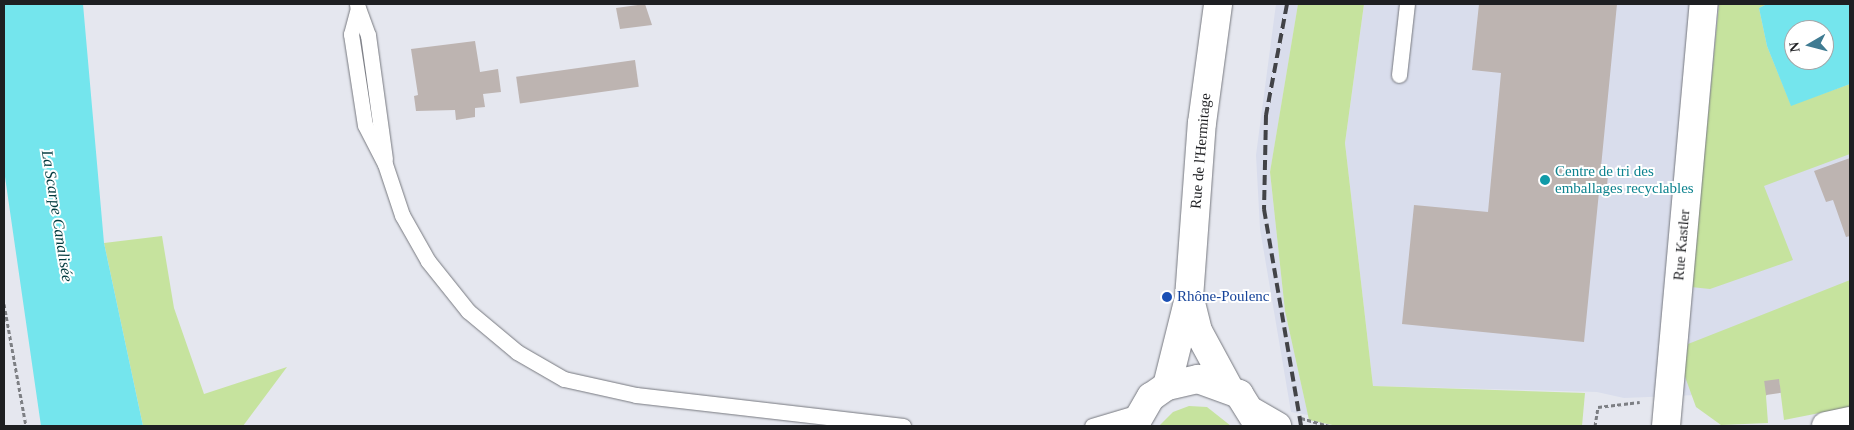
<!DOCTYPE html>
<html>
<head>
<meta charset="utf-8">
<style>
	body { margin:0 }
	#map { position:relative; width:1854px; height:430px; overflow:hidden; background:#e5e7ef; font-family:"Times New Roman",serif }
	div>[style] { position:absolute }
	.built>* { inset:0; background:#d9ddec }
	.green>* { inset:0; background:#c6e39e }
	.water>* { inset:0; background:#74e5ed }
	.building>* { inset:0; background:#bdb4b1; transform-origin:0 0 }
	.path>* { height:3px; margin-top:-1.5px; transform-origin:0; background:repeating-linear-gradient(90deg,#7d7f84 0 4px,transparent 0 6.5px) }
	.roads { filter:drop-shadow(0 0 1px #76787f) drop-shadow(0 0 1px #76787f) }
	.lane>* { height:15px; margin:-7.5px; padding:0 7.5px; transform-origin:7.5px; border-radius:7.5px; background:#fff }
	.street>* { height:28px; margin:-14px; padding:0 14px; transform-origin:14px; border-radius:14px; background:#fff }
	.secondary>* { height:28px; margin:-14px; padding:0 14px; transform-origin:14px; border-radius:14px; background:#fff }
	.rail>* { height:4px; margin-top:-2px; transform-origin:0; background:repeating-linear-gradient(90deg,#424347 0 10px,transparent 0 15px) }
	.dots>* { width:14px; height:14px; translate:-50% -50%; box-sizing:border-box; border:2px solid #fff; border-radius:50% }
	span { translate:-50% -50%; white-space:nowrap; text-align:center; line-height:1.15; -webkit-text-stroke:4px #fff; paint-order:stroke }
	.street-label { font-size:15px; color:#1e1f22 }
	.culture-label { font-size:15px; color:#0d838f }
	.left { translate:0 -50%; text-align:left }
	.transit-label { font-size:15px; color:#164399 }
	.water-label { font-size:16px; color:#013a3e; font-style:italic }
	.frame { position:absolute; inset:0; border:5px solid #1e1f22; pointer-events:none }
	.north { position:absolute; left:1784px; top:20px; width:50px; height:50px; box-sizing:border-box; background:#fff; border:1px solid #a5a5a7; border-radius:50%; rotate:262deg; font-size:14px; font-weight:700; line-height:20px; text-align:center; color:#1e1f22 }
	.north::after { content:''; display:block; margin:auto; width:18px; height:22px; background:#3f7b92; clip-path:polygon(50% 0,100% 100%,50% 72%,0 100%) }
</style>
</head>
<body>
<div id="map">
	<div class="built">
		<i style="clip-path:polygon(1276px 4px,1298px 4px,1270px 172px,1285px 311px,1308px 415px,1291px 412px,1260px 229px,1256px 155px)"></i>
		<i style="clip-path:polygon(evenodd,1364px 4px,1850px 4px,1850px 359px,1721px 394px,1624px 398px,1597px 392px,1373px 386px,1345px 143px,1364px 4px,1794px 30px,1824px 30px,1824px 60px,1794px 60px,1794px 30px)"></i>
	</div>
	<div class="green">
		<i style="clip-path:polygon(1298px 4px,1364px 4px,1345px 143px,1373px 386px,1585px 393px,1582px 426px,1337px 426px,1309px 420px,1285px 311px,1270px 172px)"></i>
		<i style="clip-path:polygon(1719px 4px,1767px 4px,1759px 8px,1767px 46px,1791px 105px,1850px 84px,1850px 154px,1764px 186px,1793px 260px,1710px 289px,1691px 287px)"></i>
		<i style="clip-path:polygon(162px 236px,174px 308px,204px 394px,287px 367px,243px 426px,143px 426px,104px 243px)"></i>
		<i style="clip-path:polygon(1850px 280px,1850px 407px,1784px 420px,1779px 380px,1766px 396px,1768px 423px,1721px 425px,1696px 407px,1684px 374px,1688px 344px)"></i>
		<i style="clip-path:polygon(1189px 406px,1207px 407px,1231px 426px,1159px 426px,1173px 412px)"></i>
	</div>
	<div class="water">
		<i style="clip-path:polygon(4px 4px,83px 4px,104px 243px,143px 426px,41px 426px,4px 170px)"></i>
		<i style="clip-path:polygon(evenodd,1767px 4px,1850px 4px,1850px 84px,1791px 106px,1767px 46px,1759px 8px,1767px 4px,1794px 30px,1824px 30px,1824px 60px,1794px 60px,1794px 30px)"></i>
	</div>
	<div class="building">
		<i style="clip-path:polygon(645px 4px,652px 25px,620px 29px,616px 8px)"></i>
		<i style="clip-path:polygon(1479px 4px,1617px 4px,1601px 167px,1609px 168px,1606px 193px,1599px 192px,1584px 342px,1402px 324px,1414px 205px,1488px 212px,1501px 73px,1472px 70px)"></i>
		<i style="clip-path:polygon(475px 41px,480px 72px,498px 69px,501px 92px,483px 94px,485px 107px,475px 108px,475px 117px,456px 120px,455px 110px,416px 111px,414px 96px,418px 95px,411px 49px)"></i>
		<i style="left:635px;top:60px;width:27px;height:120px;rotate:82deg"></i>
		<i style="clip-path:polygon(1850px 158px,1850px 236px,1846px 237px,1833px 200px,1826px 202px,1814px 171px)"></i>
		<i style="left:1779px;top:379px;width:14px;height:15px;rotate:82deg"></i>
	</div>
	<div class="path">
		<i style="left:4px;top:304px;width:124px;rotate:79.8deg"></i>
		<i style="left:1301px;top:418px;width:29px;rotate:16deg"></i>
		<i style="left:1595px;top:426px;width:19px;rotate:-81deg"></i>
		<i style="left:1598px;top:407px;width:42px;rotate:-6.8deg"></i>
	</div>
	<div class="roads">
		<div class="lane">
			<i style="left:357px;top:5px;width:32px;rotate:70deg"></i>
			<i style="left:368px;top:35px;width:125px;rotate:82.2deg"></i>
			<i style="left:358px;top:8px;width:27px;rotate:105deg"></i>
			<i style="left:351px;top:34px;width:92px;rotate:81.3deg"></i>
			<i style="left:365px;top:125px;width:44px;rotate:62.9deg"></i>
			<i style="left:385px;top:164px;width:54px;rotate:71.6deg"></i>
			<i style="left:402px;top:215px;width:53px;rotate:60.5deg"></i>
			<i style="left:428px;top:261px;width:64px;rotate:51.3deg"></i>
			<i style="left:468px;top:311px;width:64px;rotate:39.9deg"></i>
			<i style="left:517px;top:352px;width:54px;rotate:29.9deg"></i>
			<i style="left:564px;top:379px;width:74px;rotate:12.5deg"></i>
			<i style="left:636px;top:395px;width:269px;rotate:6.6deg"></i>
			<i style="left:1399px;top:75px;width:71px;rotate:-83.6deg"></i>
			<i style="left:1092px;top:426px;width:49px;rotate:-16.6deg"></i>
		</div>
		<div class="street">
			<i style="left:1253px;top:412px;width:28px;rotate:30deg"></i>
			<i style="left:1666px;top:426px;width:424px;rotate:-84.9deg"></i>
			<i style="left:1826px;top:426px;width:25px;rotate:-12deg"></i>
		</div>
		<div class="secondary">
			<i style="left:1191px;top:303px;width:29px;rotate:76deg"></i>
			<i style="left:1198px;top:331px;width:65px;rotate:61.5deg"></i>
			<i style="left:1167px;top:386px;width:91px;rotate:-76deg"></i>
			<i style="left:1189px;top:298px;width:175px;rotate:-85.8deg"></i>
			<i style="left:1202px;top:123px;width:120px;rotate:-82.3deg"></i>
			<i style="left:1134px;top:426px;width:34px;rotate:-60deg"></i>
			<i style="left:1151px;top:397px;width:19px;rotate:-35deg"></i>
			<i style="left:1167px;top:386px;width:32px;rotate:-13deg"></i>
			<i style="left:1198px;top:379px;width:44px;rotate:20.1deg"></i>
			<i style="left:1239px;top:394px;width:38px;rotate:58deg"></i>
		</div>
	</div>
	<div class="rail">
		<i style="left:1287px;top:4px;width:113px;rotate:100.7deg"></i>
		<i style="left:1266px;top:115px;width:94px;rotate:91.2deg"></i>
		<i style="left:1264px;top:209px;width:220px;rotate:80.3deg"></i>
	</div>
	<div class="dots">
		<i style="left:1545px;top:180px;background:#0f9aa8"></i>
		<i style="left:1167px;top:297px;background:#1a4fb4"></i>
	</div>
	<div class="street-label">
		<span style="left:1201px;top:151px;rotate:-85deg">Rue de l'Hermitage</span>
		<span style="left:1682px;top:245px;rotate:-85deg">Rue Kastler</span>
	</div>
	<div class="culture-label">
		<span class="left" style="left:1555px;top:180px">Centre de tri des<br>emballages recyclables</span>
	</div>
	<div class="transit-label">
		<span class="left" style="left:1177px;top:297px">Rhône-Poulenc</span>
	</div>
	<div class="water-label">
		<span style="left:57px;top:216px;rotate:81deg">La Scarpe Canalisée</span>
	</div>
	<div class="frame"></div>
	<div class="north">N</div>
</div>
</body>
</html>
